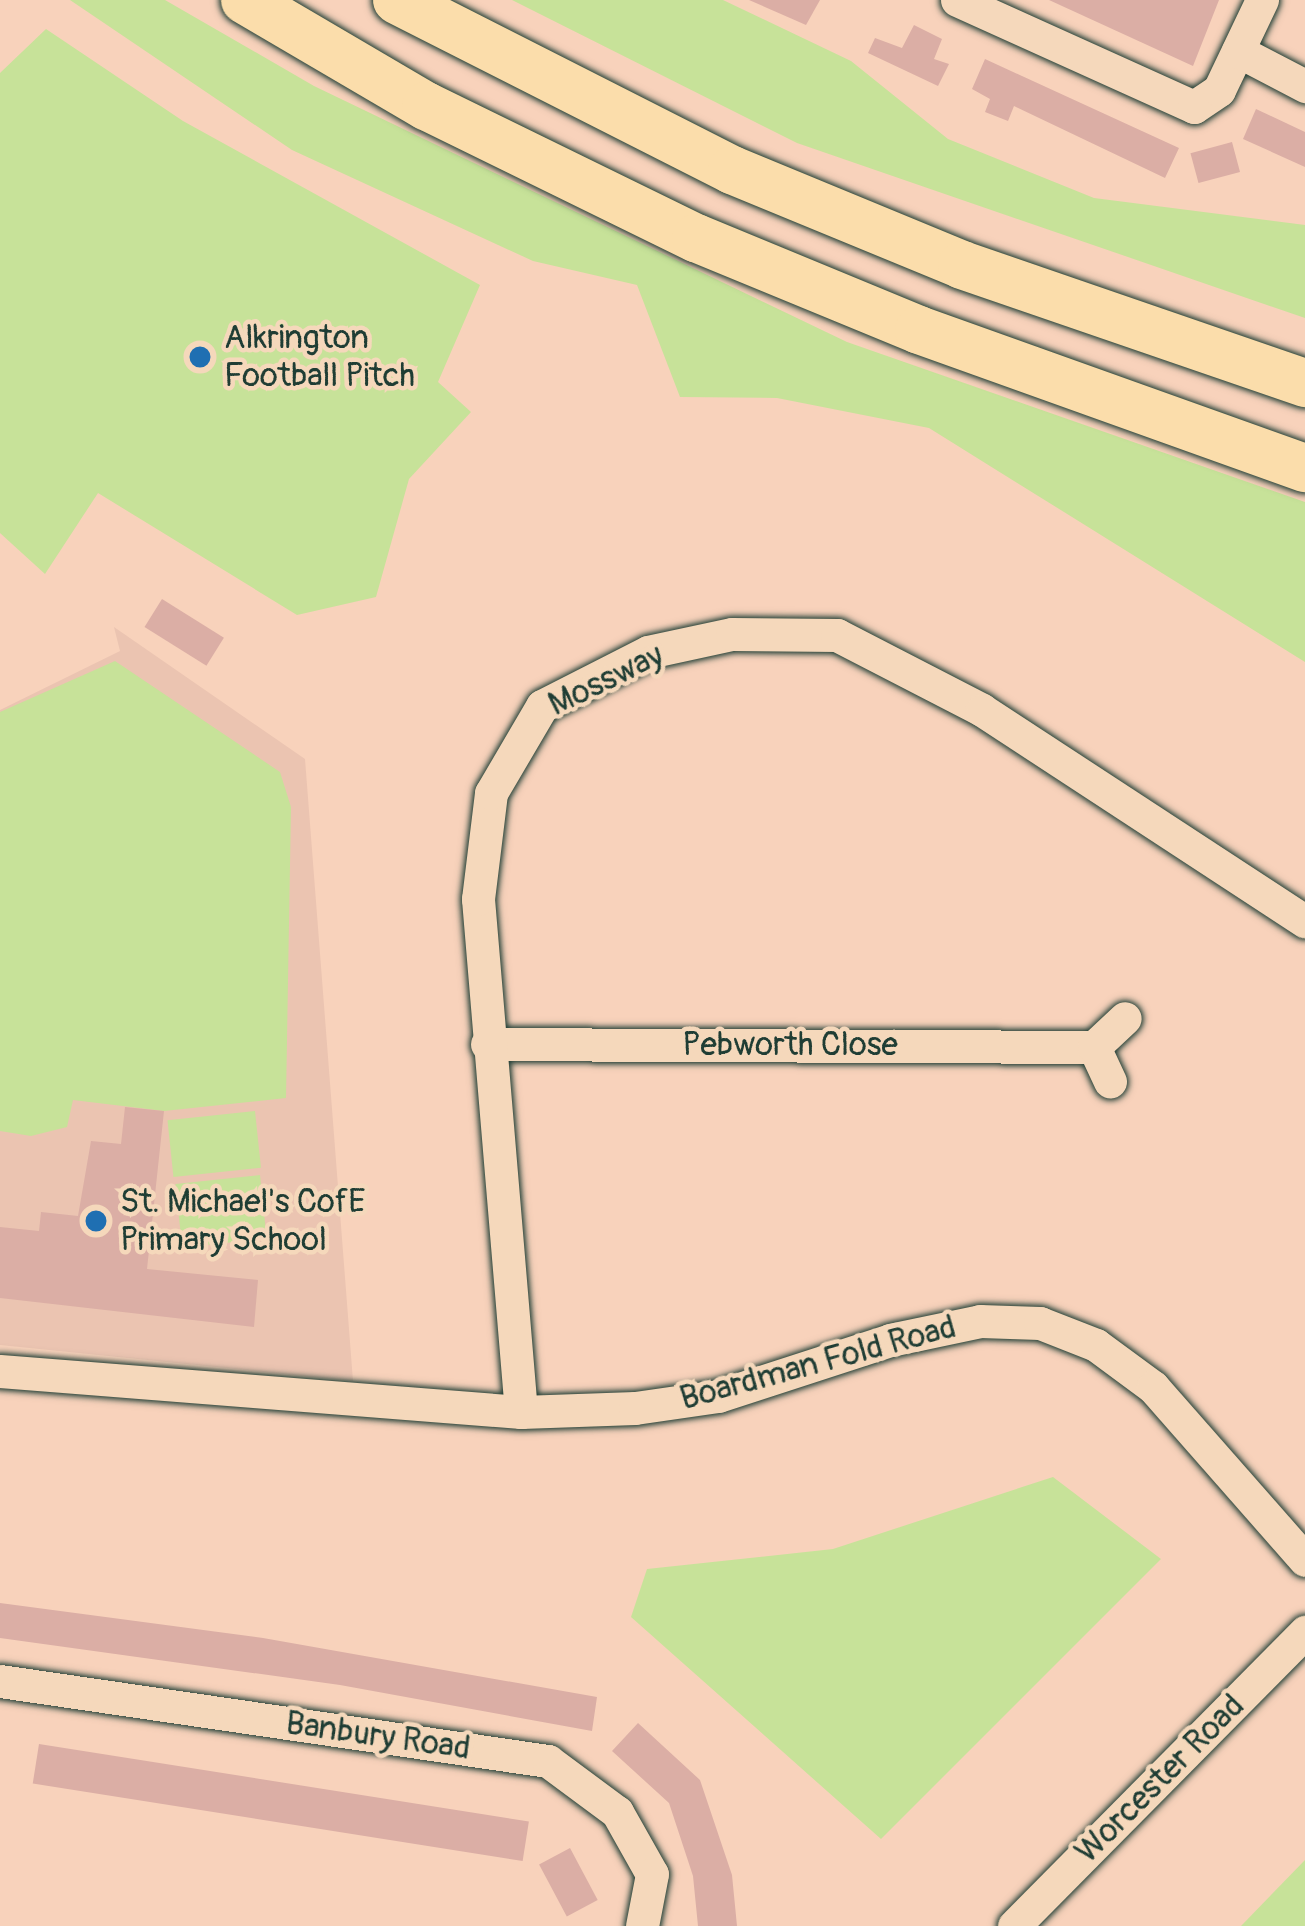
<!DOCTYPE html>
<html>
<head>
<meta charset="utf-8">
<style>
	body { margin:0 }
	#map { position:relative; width:1305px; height:1926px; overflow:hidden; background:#f8d2bb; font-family:Pangolin,sans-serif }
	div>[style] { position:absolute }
	.built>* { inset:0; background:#ebc4b1 }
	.green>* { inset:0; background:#c7e299; transform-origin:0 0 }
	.building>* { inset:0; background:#dbaea5; transform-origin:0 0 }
	.roads { filter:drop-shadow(0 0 3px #1f3d34) drop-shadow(0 0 3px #1f3d34) }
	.minor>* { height:33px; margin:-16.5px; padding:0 16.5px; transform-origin:16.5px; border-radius:16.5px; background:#f5d8bb }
	.highway>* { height:48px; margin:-24px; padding:0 24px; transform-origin:24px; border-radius:24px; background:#fbddab }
	.dots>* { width:33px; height:33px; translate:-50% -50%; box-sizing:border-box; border:6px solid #f5d8bb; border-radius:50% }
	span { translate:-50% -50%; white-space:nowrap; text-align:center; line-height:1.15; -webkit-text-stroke:9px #f5d8bb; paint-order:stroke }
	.poi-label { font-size:33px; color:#1f3d34 }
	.left { translate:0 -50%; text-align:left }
	.street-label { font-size:33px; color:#1f3d34 }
</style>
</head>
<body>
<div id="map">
	<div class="built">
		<i style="clip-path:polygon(114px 627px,305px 759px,353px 1381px,0 1345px,0 710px,120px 651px)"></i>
	</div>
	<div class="green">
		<i style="clip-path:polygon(70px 0,165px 0,314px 86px,847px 342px,1305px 502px,1305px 662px,929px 428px,777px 398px,680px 397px,637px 285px,533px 261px,292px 150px)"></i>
		<i style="clip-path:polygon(512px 0,723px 0,851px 61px,948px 139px,1094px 198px,1305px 225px,1305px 318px,797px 143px)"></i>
		<i style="clip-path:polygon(46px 29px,183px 121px,480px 285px,438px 382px,471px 412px,409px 479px,376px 597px,297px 615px,98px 493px,45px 574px,0 533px,0 73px)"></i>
		<i style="clip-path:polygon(115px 661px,280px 772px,291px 807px,286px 1098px,164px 1111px,73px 1100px,67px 1127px,31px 1136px,0 1131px,0 712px)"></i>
		<i style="left:255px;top:1111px;width:57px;height:88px;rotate:84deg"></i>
		<i style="left:260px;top:1175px;width:64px;height:85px;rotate:84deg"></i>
		<i style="clip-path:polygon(1053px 1477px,1161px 1559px,881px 1839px,631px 1617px,647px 1569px,833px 1549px)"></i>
		<i style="clip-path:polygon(1305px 1860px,1305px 1926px,1241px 1926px)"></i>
	</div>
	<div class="building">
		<i style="clip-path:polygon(749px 0,820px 0,806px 25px)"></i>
		<i style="clip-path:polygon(1049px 0,1219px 0,1193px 66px)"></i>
		<i style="clip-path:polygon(914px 25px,942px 39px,934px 59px,949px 64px,938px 86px,868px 53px,875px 38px,902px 48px)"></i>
		<i style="clip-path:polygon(985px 59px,1179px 148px,1165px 178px,1014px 106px,1008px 121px,985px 112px,990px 99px,972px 89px)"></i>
		<i style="clip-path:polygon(1256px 109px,1305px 132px,1305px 167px,1243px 139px)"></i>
		<i style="left:1232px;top:142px;width:31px;height:43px;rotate:75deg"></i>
		<i style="left:162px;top:599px;width:73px;height:33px;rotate:32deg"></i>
		<i style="clip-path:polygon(125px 1107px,164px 1111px,147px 1269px,258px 1280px,254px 1327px,0 1298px,0 1227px,39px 1231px,41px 1212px,78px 1216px,91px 1141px,121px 1144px)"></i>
		<i style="clip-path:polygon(0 1603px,263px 1638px,597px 1697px,592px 1731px,340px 1685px,0 1638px)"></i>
		<i style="clip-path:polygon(638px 1723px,700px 1780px,732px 1875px,737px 1926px,698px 1926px,693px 1876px,669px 1803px,612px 1751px)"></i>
		<i style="left:39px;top:1744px;width:496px;height:40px;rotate:9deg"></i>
		<i style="left:570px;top:1848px;width:59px;height:35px;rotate:62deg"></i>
	</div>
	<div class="roads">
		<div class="minor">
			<i style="left:957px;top:0;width:260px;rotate:24.3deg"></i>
			<i style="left:1194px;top:107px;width:30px;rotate:-34deg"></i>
			<i style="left:1219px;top:90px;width:100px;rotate:-64.5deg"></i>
			<i style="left:1238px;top:51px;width:76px;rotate:27.6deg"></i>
			<i style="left:487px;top:1044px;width:607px;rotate:0.28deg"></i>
			<i style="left:1094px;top:1047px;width:38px;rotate:65deg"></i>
			<i style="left:1094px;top:1047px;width:42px;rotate:-43.1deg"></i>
			<i style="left:0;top:1371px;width:523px;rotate:4.5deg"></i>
			<i style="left:521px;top:1412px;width:114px;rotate:-2deg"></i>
			<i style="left:635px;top:1408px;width:84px;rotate:-8.2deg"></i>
			<i style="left:718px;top:1396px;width:181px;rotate:-18deg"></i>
			<i style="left:890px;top:1340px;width:92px;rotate:-11.9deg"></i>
			<i style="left:980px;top:1321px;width:60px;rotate:1.9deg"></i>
			<i style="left:1040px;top:1323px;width:60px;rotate:21.4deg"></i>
			<i style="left:1096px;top:1345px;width:71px;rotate:36.4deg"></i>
			<i style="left:1153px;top:1387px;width:230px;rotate:48.7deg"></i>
			<i style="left:521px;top:1412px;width:515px;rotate:-94.79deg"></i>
			<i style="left:478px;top:899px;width:107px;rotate:-83deg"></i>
			<i style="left:491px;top:793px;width:101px;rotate:-59.6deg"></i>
			<i style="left:542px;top:706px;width:119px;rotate:-27deg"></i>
			<i style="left:648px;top:652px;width:86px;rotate:-12.1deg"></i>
			<i style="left:732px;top:634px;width:105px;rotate:0.5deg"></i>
			<i style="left:837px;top:635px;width:163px;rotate:27.3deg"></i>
			<i style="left:982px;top:710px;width:386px;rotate:33.2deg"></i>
			<i style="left:0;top:1681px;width:554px;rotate:8.31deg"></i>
			<i style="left:548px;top:1761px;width:86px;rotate:36.5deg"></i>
			<i style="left:617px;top:1812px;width:71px;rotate:60.6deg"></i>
			<i style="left:652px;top:1874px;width:53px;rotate:100.9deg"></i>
			<i style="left:1014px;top:1926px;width:414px;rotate:-45.3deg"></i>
		</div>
		<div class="highway">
			<i style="left:245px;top:0;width:210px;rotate:30.4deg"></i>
			<i style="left:426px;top:106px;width:301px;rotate:26.1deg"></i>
			<i style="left:696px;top:238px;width:241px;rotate:22.4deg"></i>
			<i style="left:919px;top:330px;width:410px;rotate:19.7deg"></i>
			<i style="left:397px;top:0;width:376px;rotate:26.9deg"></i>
			<i style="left:732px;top:170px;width:249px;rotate:22.4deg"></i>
			<i style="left:962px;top:265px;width:363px;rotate:19deg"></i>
		</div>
	</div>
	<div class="dots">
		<i style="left:200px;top:357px;background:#1f6fb2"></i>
		<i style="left:96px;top:1221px;background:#1f6fb2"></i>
	</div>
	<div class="poi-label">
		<span class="left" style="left:224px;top:357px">Alkrington<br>Football Pitch</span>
		<span class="left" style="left:120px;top:1221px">St. Michael's CofE<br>Primary School</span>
	</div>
	<div class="street-label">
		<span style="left:606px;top:680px;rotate:-26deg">Mossway</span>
		<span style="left:790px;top:1045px">Pebworth Close</span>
		<span style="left:818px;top:1363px;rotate:-15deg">Boardman Fold Road</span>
		<span style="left:378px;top:1736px;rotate:8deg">Banbury Road</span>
		<span style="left:1160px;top:1779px;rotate:-45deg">Worcester Road</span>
	</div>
</div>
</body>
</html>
